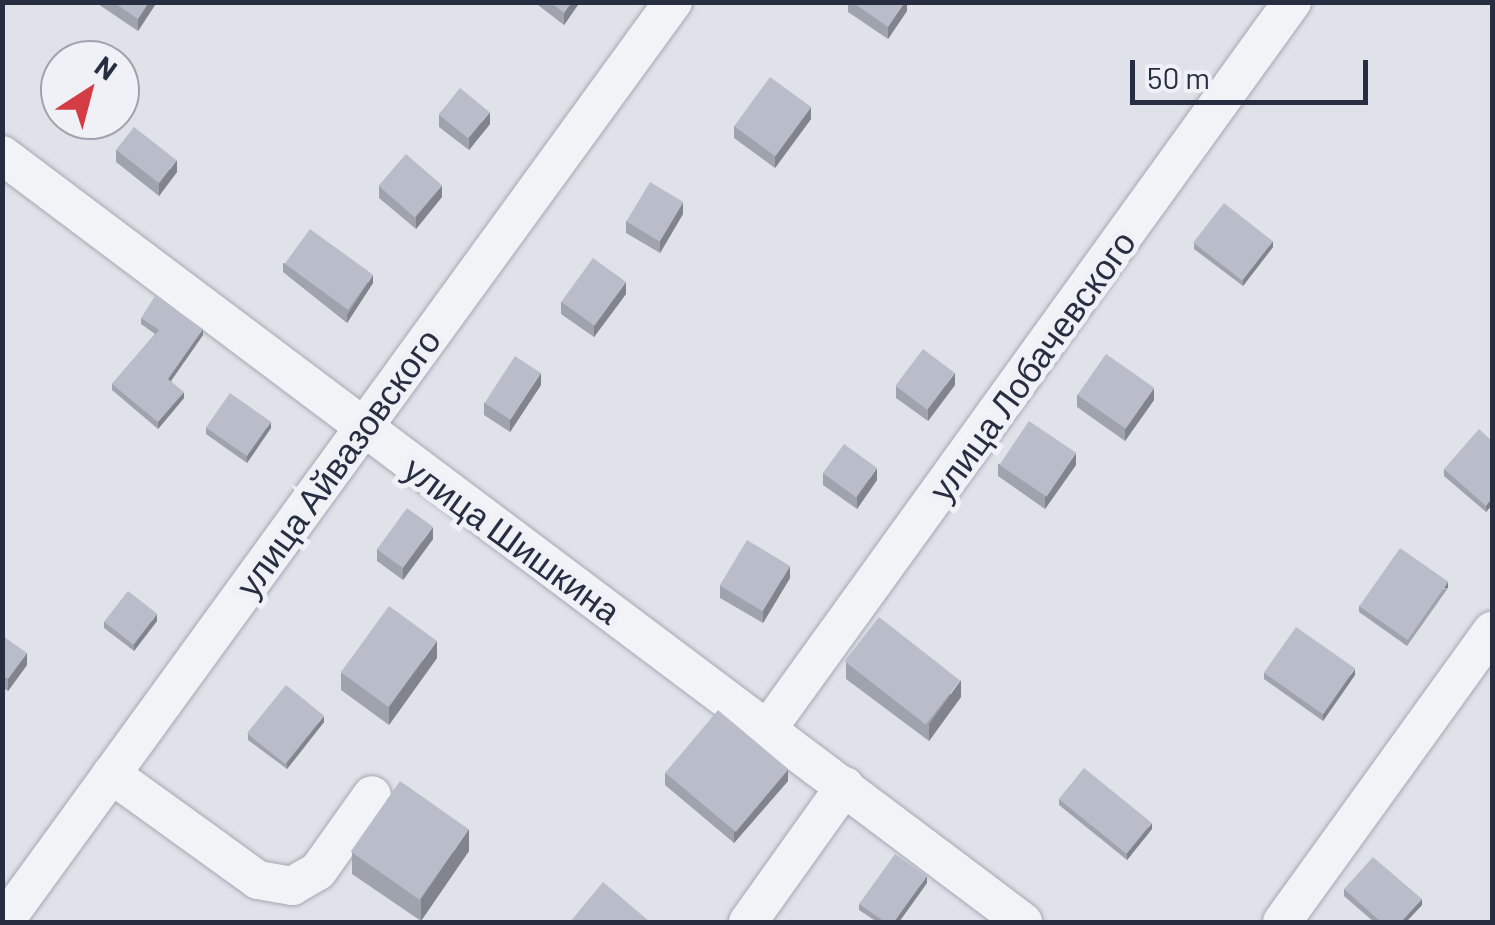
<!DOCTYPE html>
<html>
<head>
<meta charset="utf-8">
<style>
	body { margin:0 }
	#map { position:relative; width:1495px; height:925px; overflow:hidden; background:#dfe2e9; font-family:Barlow,sans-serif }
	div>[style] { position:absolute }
	.roads { filter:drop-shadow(0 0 2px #a4a8b3) drop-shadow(0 0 2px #a4a8b3) }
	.minor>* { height:38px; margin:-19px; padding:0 19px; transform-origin:19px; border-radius:19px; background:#f2f3f7 }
	.wall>* { inset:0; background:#9fa3ad }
	.shaded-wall>* { inset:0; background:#82848d; transform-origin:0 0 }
	.building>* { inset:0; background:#b9bdc9; transform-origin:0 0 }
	span { translate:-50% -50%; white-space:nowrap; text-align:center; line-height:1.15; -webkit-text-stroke:10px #eff1f7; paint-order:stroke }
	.street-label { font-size:35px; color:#272e41 }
	.frame { position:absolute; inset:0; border:5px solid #272e41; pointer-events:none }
	.north { position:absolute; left:40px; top:40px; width:100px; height:100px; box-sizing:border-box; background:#eff1f7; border:2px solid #9fa3ae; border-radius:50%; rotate:36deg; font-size:28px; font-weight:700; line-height:40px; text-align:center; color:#272e41 }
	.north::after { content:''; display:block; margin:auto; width:35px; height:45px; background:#d53d44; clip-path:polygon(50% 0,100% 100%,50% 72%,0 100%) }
	.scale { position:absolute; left:1130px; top:60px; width:238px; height:45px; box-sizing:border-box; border:5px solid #272e41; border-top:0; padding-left:12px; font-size:30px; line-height:35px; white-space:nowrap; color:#272e41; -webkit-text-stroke:8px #eff1f7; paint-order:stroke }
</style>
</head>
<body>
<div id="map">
	<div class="roads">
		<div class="minor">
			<i style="left:2px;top:155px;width:1277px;rotate:36.91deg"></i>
			<i style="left:769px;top:727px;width:894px;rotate:-54.19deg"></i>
			<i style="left:111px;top:774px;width:181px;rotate:35.8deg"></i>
			<i style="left:258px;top:880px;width:35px;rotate:10deg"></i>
			<i style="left:292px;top:886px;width:30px;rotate:-30deg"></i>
			<i style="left:318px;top:871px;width:93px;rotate:-54.6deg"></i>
			<i style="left:4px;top:922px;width:1138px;rotate:-53.98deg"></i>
			<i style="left:748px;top:922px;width:167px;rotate:-54.5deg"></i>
			<i style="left:1282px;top:922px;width:359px;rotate:-54.2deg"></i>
		</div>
	</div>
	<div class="wall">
		<i style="clip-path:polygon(95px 2px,157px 2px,138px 31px)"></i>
		<i style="clip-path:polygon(534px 2px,580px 2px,564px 25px)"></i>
		<i style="clip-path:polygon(848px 2px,907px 2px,907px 11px,888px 39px,848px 12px)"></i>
		<i style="clip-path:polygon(439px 115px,490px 124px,469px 150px,439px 127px)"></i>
		<i style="clip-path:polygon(811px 119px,775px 168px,734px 138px,734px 126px)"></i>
		<i style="clip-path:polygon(116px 150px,177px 172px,159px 196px,116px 162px)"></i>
		<i style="clip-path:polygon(379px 186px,442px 197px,416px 229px,379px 198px)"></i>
		<i style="clip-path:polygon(683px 214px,660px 253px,626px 233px,626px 221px)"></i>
		<i style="clip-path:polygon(1194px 243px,1273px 247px,1243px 286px,1194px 249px)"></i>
		<i style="clip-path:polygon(283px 263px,373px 283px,347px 323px,283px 272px)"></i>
		<i style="clip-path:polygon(626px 294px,594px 337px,561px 314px,561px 302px)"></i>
		<i style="clip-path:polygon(141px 318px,203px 335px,171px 381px,184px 398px,158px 429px,112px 390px,112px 384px,155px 334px,141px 324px)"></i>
		<i style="clip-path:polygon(541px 385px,510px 432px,484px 415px,484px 403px)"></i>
		<i style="clip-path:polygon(955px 385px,928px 421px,896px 398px,896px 386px)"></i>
		<i style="clip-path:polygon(1077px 395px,1154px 400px,1125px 441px,1077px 407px)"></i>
		<i style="clip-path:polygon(206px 428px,271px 428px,247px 463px,206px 434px)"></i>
		<i style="clip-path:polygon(1492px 441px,1492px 505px,1486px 512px,1444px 476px,1444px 469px)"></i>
		<i style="clip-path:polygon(998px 464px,1076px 465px,1045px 509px,998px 476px)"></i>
		<i style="clip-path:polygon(823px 473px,877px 480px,857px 509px,823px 485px)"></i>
		<i style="clip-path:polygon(433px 539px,403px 580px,377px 561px,377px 549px)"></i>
		<i style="clip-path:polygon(790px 578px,763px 623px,720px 598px,720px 586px)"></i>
		<i style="clip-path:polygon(1448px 588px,1407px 646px,1359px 612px,1359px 606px)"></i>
		<i style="clip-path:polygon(157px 621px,134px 651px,104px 628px,104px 622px)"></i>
		<i style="clip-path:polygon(3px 636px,27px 665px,8px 691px,2px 687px)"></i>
		<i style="clip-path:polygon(437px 658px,389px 725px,341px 690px,341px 673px)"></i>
		<i style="clip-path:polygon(846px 662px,961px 697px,929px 741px,846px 679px)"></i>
		<i style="clip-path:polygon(1264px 673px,1355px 675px,1323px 721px,1264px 679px)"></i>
		<i style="clip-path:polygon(324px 722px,287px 769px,248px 740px,248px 734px)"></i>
		<i style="clip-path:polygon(665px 773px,788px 781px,734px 843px,665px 785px)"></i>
		<i style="clip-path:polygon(1059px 799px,1152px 829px,1127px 860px,1059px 805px)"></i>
		<i style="clip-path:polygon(469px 851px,421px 921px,352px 874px,352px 852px)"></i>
		<i style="clip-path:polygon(927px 883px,899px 922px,877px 922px,859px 910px,859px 904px)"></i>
		<i style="clip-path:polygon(1344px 889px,1422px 905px,1406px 922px,1374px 922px,1344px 896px)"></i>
	</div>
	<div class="shaded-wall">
		<i style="clip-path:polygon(149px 2px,157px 2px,138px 31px,138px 19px)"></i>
		<i style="clip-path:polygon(572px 2px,580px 2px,564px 25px,564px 13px)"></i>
		<i style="clip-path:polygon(905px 2px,907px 2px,907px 11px,888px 39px,888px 27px)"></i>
		<i style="clip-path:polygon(811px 107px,811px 119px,775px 168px,775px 156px)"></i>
		<i style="clip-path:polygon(490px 112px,490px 124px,469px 150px,469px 138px)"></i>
		<i style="clip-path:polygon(177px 160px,177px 172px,159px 196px,159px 184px)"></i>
		<i style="clip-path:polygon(442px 185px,442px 197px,416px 229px,416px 217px)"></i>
		<i style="clip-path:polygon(683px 202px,683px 214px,660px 253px,660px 241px)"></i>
		<i style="clip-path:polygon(1273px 241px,1273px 247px,1243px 286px,1243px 280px)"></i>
		<i style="clip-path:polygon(373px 275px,373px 283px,347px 323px,347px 315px)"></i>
		<i style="clip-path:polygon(626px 282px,626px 294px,594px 337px,594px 325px)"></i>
		<i style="clip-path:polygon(203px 329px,203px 335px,168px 385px,168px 379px)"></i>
		<i style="clip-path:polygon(541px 373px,541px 385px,510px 432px,510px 420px)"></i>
		<i style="clip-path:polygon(955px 373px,955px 385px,928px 421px,928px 409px)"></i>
		<i style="clip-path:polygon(1154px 388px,1154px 400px,1125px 441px,1125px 429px)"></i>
		<i style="clip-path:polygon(184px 392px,184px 398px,158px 429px,158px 422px)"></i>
		<i style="clip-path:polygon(271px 422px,271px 428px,247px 463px,247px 456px)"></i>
		<i style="clip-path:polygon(1076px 453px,1076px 465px,1045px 509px,1045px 497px)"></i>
		<i style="clip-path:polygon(877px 468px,877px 480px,857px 509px,857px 497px)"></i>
		<i style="clip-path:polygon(1492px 498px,1492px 505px,1486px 512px,1486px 506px)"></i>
		<i style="clip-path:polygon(433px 527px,433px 539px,403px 580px,403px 568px)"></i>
		<i style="clip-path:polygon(790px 566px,790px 578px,763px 623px,763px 611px)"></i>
		<i style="left:1448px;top:582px;width:6px;height:71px;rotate:90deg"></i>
		<i style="clip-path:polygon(157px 614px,157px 621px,134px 651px,134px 645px)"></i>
		<i style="clip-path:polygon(437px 641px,437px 658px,389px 725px,389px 707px)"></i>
		<i style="clip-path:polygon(27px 653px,27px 665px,8px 691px,8px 679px)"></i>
		<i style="clip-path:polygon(1355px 669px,1355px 675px,1323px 721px,1323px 715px)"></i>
		<i style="clip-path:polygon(961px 680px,961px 697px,929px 741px,929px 724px)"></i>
		<i style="clip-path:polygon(324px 716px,324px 722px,287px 769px,287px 763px)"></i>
		<i style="clip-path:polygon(788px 769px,788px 781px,734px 843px,734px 831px)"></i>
		<i style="clip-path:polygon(1152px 823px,1152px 829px,1127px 860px,1127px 853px)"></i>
		<i style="clip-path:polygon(469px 829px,469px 851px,421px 921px,421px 899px)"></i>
		<i style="clip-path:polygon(927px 876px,927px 883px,899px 922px,894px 922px)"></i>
		<i style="clip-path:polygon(1422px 899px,1422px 905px,1406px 922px,1401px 922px)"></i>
	</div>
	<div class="building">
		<i style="clip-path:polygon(113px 2px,149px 2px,138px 19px)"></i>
		<i style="clip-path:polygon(550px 2px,572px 2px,564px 13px)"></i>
		<i style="clip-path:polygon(852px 2px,905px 2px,888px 27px)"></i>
		<i style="left:770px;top:77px;width:51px;height:61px;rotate:36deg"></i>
		<i style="left:460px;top:88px;width:38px;height:34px;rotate:39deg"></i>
		<i style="left:134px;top:127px;width:54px;height:29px;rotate:38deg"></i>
		<i style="left:406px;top:154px;width:48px;height:42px;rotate:41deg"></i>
		<i style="left:650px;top:182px;width:39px;height:46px;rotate:31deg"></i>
		<i style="left:1224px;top:203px;width:62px;height:50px;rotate:38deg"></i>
		<i style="left:310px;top:229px;width:78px;height:43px;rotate:36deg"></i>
		<i style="left:593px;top:258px;width:41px;height:54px;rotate:36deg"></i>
		<i style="clip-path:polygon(155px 296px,203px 329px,168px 379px,184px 392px,158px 422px,112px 384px,159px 330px,141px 318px)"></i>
		<i style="left:923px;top:349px;width:40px;height:46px;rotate:37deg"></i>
		<i style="left:1106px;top:354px;width:59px;height:50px;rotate:35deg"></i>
		<i style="left:515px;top:356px;width:31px;height:56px;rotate:33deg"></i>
		<i style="left:230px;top:393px;width:50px;height:42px;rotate:35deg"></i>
		<i style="left:1029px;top:421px;width:57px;height:53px;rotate:34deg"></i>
		<i style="clip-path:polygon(1479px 429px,1492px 441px,1492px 498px,1486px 506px,1444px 469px)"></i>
		<i style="left:844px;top:444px;width:41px;height:36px;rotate:36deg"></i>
		<i style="left:407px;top:508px;width:32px;height:51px;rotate:36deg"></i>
		<i style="left:747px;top:540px;width:50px;height:53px;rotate:31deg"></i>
		<i style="left:1400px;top:548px;width:59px;height:71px;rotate:35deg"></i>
		<i style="left:128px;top:591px;width:37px;height:39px;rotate:38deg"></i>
		<i style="left:389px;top:606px;width:59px;height:82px;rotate:36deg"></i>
		<i style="left:879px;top:617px;width:103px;height:56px;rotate:38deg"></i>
		<i style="left:1296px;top:627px;width:72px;height:56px;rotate:35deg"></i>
		<i style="clip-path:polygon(3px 636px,27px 653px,8px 679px,2px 675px)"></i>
		<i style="left:286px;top:685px;width:49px;height:62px;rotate:39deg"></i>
		<i style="left:718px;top:710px;width:92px;height:82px;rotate:40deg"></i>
		<i style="left:1084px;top:768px;width:87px;height:40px;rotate:39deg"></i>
		<i style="left:400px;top:781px;width:84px;height:86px;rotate:35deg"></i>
		<i style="clip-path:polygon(895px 854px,927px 876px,894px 922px,885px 922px,859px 904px)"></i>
		<i style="clip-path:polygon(1373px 857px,1422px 899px,1401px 922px,1381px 922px,1344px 889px)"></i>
		<i style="clip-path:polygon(603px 882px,649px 921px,647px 922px,570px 922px)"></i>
	</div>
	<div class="street-label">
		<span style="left:1031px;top:365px;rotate:-54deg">улица Лобачевского</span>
		<span style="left:337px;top:462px;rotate:-54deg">улица Айвазовского</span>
		<span style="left:513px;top:539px;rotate:36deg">улица Шишкина</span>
	</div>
	<div class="frame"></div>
	<div class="north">N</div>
	<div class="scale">50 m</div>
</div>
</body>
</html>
